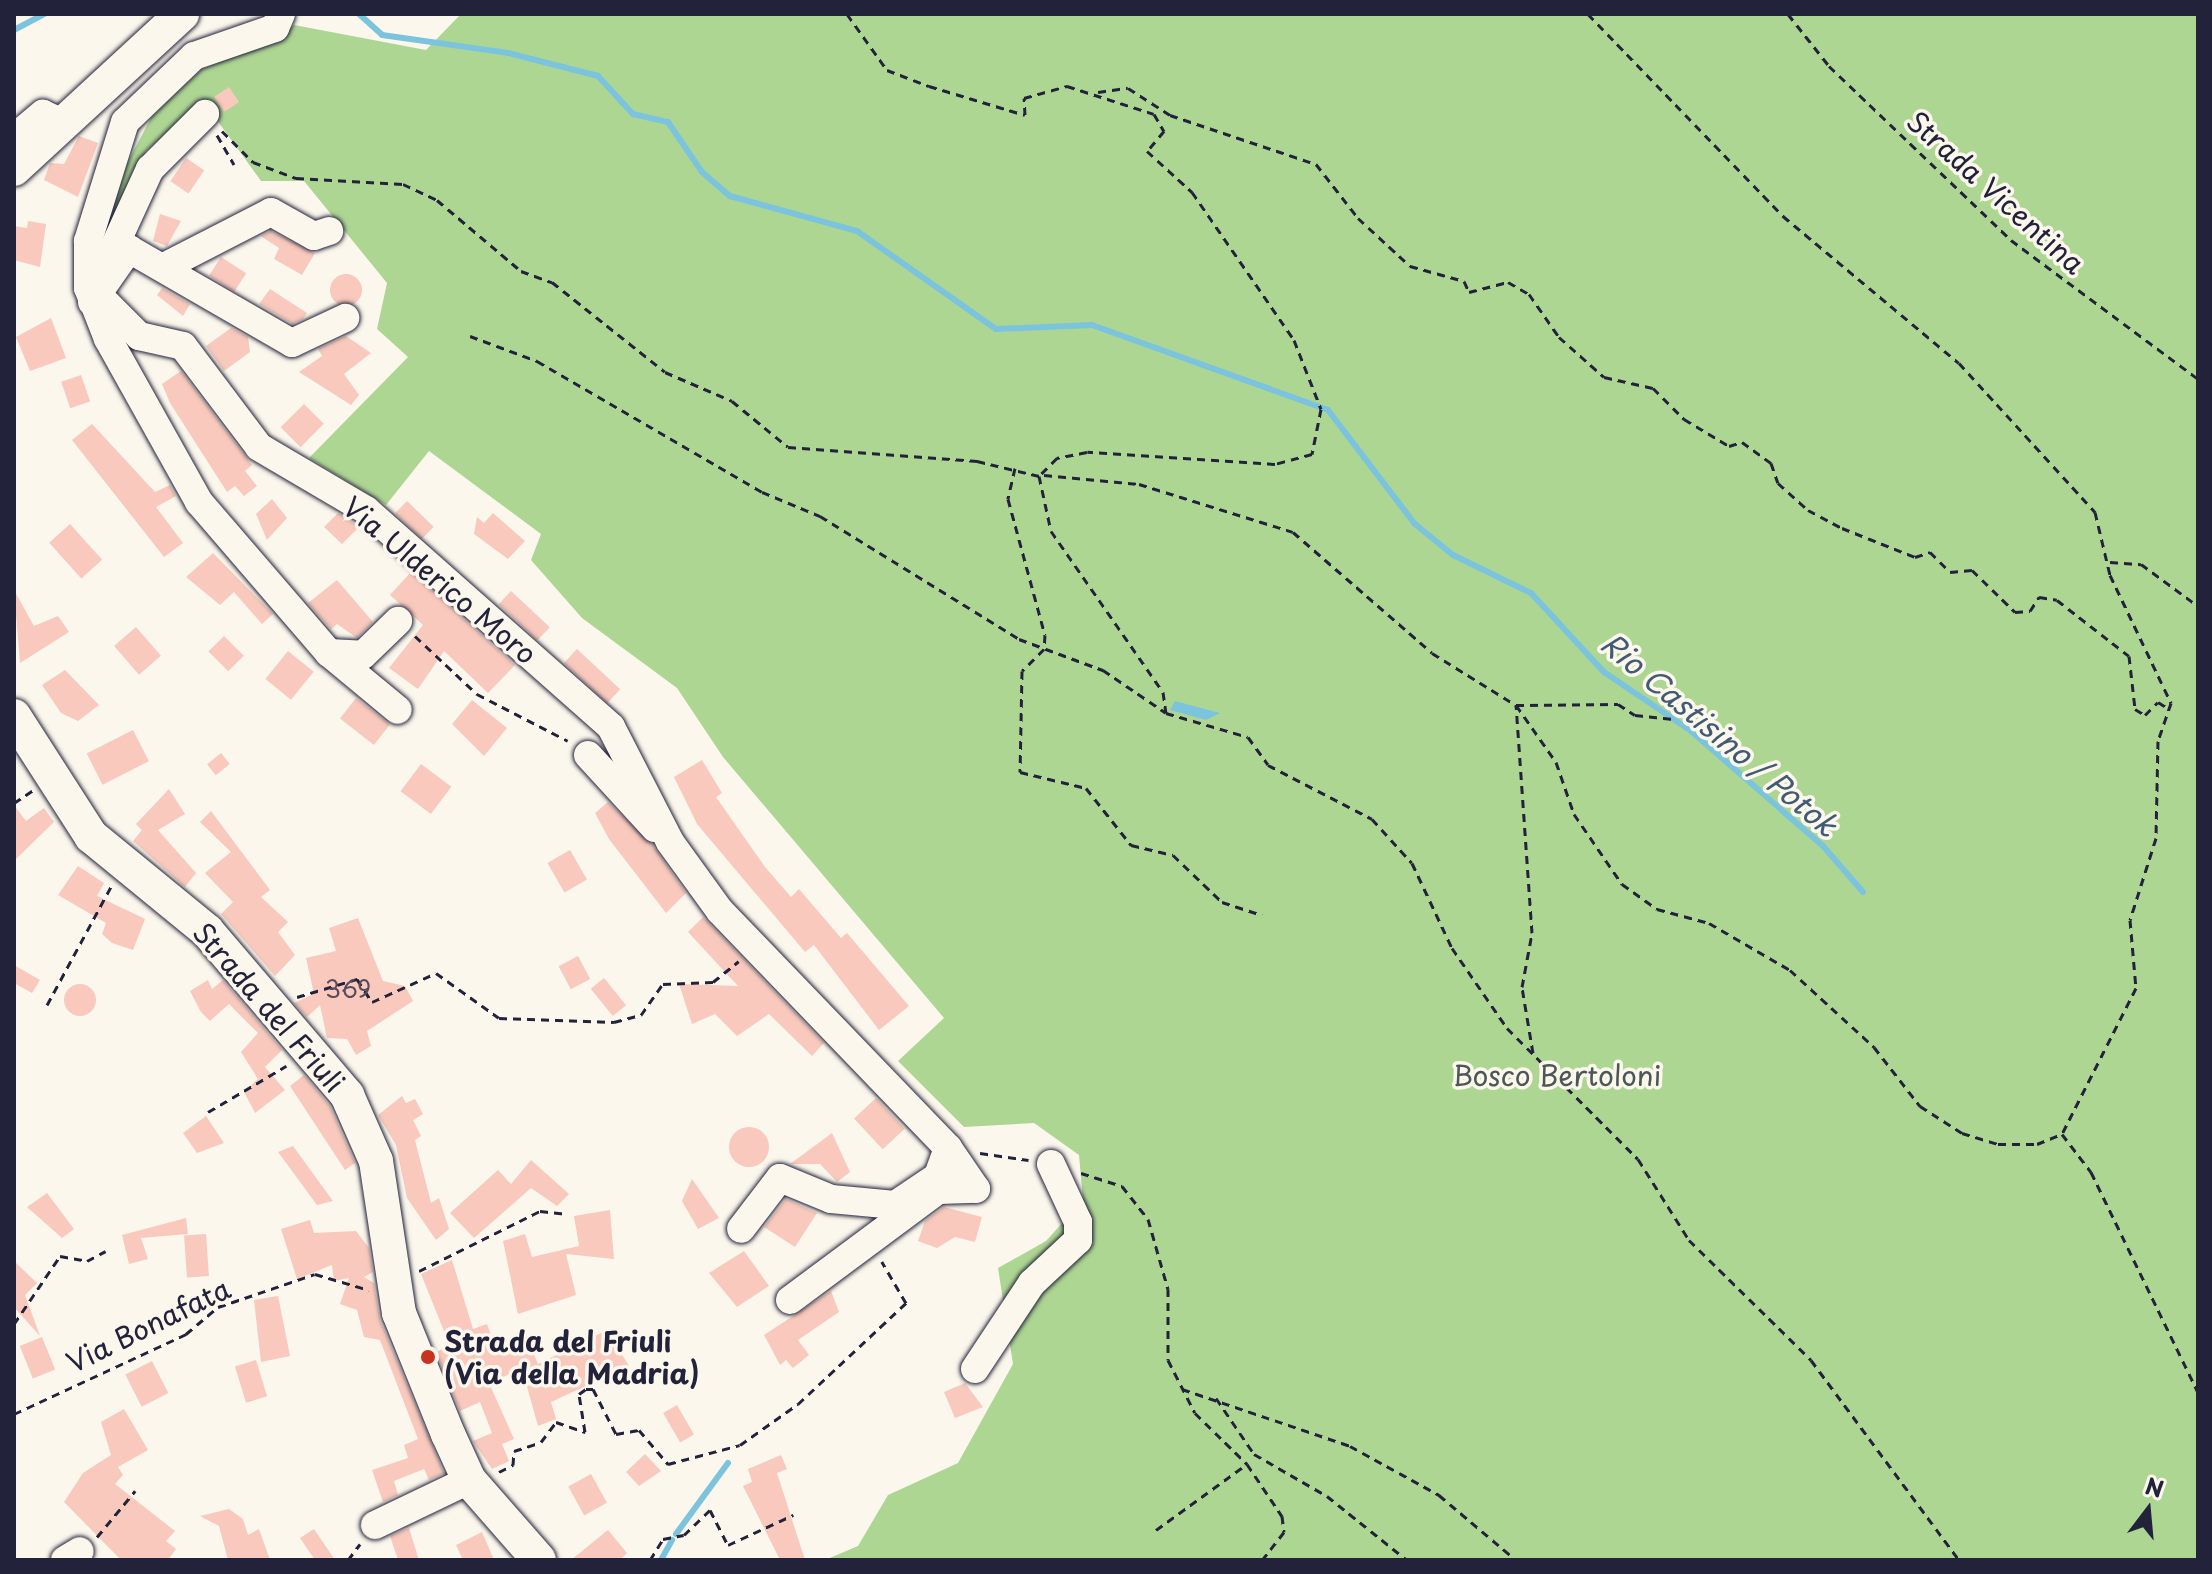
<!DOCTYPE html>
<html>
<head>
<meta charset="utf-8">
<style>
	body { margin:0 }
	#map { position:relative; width:2212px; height:1574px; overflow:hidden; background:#fbf7ec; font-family:"Playpen Sans",sans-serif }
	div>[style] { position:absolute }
	.green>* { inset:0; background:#aed693 }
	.water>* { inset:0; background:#7cc4dd }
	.stream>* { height:6px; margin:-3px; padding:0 3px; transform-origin:3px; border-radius:3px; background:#7cc4dd }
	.building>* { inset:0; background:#f8c9bc; transform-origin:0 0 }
	.round { border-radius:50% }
	.path>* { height:3px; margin-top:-1.5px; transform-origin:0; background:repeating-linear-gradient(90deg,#22223b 0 8px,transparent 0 14px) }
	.roads { filter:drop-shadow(0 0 2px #22223b) drop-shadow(0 0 2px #22223b) }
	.minor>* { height:28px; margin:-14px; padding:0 14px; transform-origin:14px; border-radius:14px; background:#fbf7ec }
	.major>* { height:34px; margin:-17px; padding:0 17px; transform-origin:17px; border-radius:17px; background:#fbf7ec }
	.dots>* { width:22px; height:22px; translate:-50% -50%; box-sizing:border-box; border:4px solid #fbf7ec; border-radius:50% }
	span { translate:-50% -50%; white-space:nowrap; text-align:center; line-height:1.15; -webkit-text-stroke:7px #fbf7ec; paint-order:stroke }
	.number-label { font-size:24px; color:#584c5b }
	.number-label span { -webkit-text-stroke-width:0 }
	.street-label { font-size:28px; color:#22223b }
	.park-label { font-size:28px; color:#4c5855 }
	.poi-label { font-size:28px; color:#22223b; font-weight:700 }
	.left { translate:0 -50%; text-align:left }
	.water-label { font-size:30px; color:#425b74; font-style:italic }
	.frame { position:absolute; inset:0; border:16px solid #22223b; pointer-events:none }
	.north { position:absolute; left:2108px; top:1470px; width:80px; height:80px; -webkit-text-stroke:6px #fbf7ec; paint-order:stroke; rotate:16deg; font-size:22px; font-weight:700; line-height:32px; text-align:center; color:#22223b }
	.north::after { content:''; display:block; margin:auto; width:28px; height:36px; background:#22223b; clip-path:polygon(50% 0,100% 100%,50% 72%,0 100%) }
</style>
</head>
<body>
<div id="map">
	<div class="green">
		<i style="clip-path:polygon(461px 14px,2198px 14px,2198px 1560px,825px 1560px,858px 1546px,888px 1495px,958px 1463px,1013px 1364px,998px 1268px,1046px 1241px,1083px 1200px,1079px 1155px,1034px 1123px,964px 1127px,898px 1061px,944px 1018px,723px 757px,677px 688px,582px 618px,531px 560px,541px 534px,429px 451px,386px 505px,309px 458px,408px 357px,377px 329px,387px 283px,304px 181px,261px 181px,203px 101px,146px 151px,98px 259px,122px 173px,152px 116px,202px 69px,278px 39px,294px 25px,426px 50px)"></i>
	</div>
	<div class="water">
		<i style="clip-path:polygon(1175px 701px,1220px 713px,1206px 720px,1170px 710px)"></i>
	</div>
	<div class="stream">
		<i style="left:359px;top:14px;width:31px;rotate:42deg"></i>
		<i style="left:382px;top:35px;width:127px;rotate:8.1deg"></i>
		<i style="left:508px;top:53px;width:93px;rotate:14.3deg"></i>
		<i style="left:598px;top:76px;width:52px;rotate:47.4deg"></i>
		<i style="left:633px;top:114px;width:36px;rotate:13deg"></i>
		<i style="left:668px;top:122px;width:60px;rotate:55.8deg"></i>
		<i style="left:702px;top:172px;width:37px;rotate:41deg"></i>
		<i style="left:730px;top:196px;width:132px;rotate:15.4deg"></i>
		<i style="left:857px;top:231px;width:170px;rotate:35.2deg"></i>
		<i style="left:996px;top:329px;width:96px;rotate:-2.4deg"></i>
		<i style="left:1092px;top:325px;width:251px;rotate:19.8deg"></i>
		<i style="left:1328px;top:410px;width:143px;rotate:52.7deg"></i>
		<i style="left:1415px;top:524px;width:49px;rotate:39.2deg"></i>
		<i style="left:1453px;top:555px;width:87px;rotate:26deg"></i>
		<i style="left:1531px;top:593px;width:108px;rotate:47.3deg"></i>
		<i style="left:1604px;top:672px;width:105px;rotate:34.1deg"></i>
		<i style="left:1691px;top:731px;width:175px;rotate:41.1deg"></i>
		<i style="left:1823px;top:846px;width:61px;rotate:49deg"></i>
		<i style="left:14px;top:30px;width:34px;rotate:-28deg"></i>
		<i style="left:676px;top:1534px;width:88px;rotate:-53.8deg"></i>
		<i style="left:661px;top:1560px;width:23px;rotate:-61deg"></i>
	</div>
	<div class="building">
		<i style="left:229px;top:87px;width:18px;height:18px;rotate:56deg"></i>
		<i style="clip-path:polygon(79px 136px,98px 143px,78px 197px,44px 180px,50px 163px,64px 164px)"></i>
		<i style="left:186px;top:158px;width:22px;height:28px;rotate:34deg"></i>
		<i style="clip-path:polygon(160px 214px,181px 221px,167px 246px,153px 241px)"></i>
		<i style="clip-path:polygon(28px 221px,46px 224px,40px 267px,14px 260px,14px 226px,27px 228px)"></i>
		<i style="clip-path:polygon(271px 231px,315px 253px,302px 275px,274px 259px,279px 248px,261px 236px)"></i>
		<i style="left:221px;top:257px;width:30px;height:22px;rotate:33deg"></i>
		<i class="round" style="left:330px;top:274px;width:32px;height:32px"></i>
		<i style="clip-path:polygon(162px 288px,190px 304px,183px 316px,157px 295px)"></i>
		<i style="clip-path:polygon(270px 289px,307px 313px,303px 319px,293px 324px,259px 304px)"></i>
		<i style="clip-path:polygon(51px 318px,66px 358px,30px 371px,16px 337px)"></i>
		<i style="clip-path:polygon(231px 328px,248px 337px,250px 352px,224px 371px,206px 346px)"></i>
		<i style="clip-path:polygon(346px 336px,371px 353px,344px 374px,359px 395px,351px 405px,299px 372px,322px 356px,318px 349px)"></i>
		<i style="clip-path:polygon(181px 371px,252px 465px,245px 471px,257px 486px,244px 496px,235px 486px,227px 492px,170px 403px,162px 384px)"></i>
		<i style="left:81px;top:375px;width:28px;height:21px;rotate:71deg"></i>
		<i style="left:304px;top:404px;width:28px;height:33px;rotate:45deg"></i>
		<i style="clip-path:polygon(92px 424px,155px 492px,170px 485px,176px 496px,156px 507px,183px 543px,164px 557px,72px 440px)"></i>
		<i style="clip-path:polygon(272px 499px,287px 518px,267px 540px,256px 514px)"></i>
		<i style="left:407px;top:501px;width:37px;height:17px;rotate:44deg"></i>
		<i style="clip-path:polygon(338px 513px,359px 527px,342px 544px,324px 527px)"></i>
		<i style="clip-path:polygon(493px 513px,525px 541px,508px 559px,474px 534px,477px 517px,484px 523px)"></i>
		<i style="left:70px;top:524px;width:48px;height:28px;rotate:48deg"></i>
		<i style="clip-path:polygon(213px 553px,273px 614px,262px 624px,234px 592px,220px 605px,186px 577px)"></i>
		<i style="clip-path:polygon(411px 572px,515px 665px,488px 693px,444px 651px,418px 689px,389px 668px,423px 625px,390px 595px)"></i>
		<i style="clip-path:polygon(337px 580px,373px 622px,357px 638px,337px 624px,331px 629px,308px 603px)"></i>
		<i style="clip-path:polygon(14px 590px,34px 626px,58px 616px,69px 632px,20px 663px)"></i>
		<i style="left:511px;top:591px;width:53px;height:18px;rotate:43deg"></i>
		<i style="left:136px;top:627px;width:38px;height:29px;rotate:49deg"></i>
		<i style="left:224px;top:636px;width:28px;height:22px;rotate:45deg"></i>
		<i style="left:577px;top:649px;width:59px;height:19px;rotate:43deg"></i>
		<i style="left:288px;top:651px;width:33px;height:36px;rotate:39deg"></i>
		<i style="clip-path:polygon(65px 670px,99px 705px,78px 721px,61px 713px,42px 685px)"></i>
		<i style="left:356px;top:698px;width:43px;height:26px;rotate:38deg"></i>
		<i style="clip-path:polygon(472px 700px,507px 728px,484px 756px,452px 724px)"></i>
		<i style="left:133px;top:730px;width:35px;height:52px;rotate:63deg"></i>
		<i style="left:221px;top:753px;width:14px;height:18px;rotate:51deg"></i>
		<i style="clip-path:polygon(702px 760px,722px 793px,716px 797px,765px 867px,791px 897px,799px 889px,841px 938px,847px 933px,909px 1006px,879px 1030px,814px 945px,805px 952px,697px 824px,674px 777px)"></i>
		<i style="left:421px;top:764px;width:38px;height:34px;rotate:37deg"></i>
		<i style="clip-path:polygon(169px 789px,185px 814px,158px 830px,196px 873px,185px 887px,133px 841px,142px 830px,136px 824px)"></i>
		<i style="clip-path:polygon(608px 802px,652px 844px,686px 893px,666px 913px,609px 839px,595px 813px)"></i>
		<i style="clip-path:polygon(14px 805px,26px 821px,44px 808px,54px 822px,14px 861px)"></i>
		<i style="clip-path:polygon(211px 811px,270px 890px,261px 897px,288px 922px,278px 932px,295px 955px,275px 976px,221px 914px,233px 902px,205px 873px,231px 852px,200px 822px)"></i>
		<i style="left:570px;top:850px;width:34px;height:26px;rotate:60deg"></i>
		<i style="clip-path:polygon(78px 866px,104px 883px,97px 896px,145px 919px,133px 950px,112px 943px,102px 934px,106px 923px,58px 895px)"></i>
		<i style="clip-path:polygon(703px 917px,824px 1043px,812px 1056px,769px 1014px,737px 1036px,715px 1014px,692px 1024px,679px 984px,738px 986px,688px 932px)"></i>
		<i style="clip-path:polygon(358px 918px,383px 981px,405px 986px,413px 1001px,367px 1031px,371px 1046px,356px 1055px,347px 1039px,327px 1038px,320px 1005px,307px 1017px,294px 1003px,314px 994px,306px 958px,336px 951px,329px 928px)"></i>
		<i style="left:578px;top:956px;width:26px;height:22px;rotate:62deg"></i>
		<i style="clip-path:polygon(14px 965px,40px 980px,32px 993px,14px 983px)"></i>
		<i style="left:604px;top:978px;width:35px;height:17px;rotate:51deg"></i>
		<i style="clip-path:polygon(208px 980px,212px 989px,223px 980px,282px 1050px,265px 1067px,285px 1090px,255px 1113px,244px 1092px,258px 1079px,241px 1052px,258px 1033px,229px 1004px,210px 1021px,201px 1012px,190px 991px)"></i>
		<i class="round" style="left:64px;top:984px;width:32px;height:32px"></i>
		<i style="clip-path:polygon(304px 1075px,330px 1106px,355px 1163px,345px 1170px,290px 1086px)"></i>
		<i style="clip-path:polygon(402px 1096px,406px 1103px,415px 1099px,423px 1114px,413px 1120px,421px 1136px,415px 1140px,431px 1203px,439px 1198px,449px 1229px,436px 1240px,407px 1198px,396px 1145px,378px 1115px)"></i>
		<i style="left:876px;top:1098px;width:42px;height:30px;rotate:47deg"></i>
		<i style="clip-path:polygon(206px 1116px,224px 1143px,197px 1153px,183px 1133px)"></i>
		<i class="round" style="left:729px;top:1127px;width:40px;height:40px"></i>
		<i style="clip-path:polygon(832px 1133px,850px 1172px,837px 1182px,820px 1164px,790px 1164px)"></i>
		<i style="clip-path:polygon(293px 1146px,333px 1201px,317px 1205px,278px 1152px)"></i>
		<i style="clip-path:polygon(531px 1160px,569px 1194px,557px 1206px,531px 1188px,474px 1238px,450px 1213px,498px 1170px,511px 1184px)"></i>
		<i style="clip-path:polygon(692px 1179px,719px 1218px,698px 1229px,682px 1201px)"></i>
		<i style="clip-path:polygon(47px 1193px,74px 1229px,62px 1238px,27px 1207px)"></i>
		<i style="clip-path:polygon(786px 1199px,817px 1213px,795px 1247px,764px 1227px)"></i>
		<i style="clip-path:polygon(944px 1207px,982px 1217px,975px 1242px,955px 1237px,937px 1248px,918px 1241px,925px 1221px)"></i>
		<i style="clip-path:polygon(610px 1210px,614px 1259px,566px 1254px,576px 1295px,518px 1314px,503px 1241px,525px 1234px,532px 1257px,579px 1246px,574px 1216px)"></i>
		<i style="clip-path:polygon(186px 1218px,188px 1234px,141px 1238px,148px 1259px,129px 1264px,122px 1235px)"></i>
		<i style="clip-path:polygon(310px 1220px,314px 1233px,356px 1231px,369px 1248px,373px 1272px,364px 1277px,374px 1283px,380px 1320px,444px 1473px,429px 1480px,424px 1469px,394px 1481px,398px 1495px,383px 1502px,372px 1470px,408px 1458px,404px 1445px,418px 1439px,380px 1340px,364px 1337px,357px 1310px,340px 1304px,349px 1278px,334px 1281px,332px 1265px,297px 1279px,281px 1229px)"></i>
		<i style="left:206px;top:1234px;width:42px;height:22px;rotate:86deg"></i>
		<i style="clip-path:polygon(744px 1251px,769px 1286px,737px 1307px,709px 1273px)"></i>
		<i style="clip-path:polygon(452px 1260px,473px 1329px,487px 1324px,498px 1354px,530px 1344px,538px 1364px,607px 1330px,629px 1366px,551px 1402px,556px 1419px,538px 1426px,522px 1369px,489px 1383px,514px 1439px,502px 1444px,509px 1461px,492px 1469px,473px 1441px,492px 1433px,480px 1402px,460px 1411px,436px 1352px,450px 1346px,421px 1274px)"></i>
		<i style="clip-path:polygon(14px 1261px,37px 1283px,25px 1295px,40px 1336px,14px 1307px)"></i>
		<i style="clip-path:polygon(831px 1291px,839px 1312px,798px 1340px,809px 1355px,793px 1368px,786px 1360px,780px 1365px,764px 1335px)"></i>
		<i style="clip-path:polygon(278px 1296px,290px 1356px,261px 1362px,254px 1300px)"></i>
		<i style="left:42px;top:1337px;width:35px;height:24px;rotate:68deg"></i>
		<i style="left:256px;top:1360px;width:38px;height:22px;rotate:73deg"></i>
		<i style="left:152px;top:1361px;width:36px;height:30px;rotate:63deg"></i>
		<i style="clip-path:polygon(965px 1383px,983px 1407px,955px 1418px,944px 1392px)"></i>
		<i style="left:677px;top:1405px;width:34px;height:16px;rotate:60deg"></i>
		<i style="clip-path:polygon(124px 1409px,148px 1450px,118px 1467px,123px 1475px,115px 1484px,175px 1531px,166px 1541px,176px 1549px,168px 1560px,121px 1560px,64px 1502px,83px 1473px,111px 1455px,101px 1422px)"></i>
		<i style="clip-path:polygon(645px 1454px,661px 1471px,639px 1486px,626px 1472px)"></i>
		<i style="clip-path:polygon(781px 1455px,787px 1469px,777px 1473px,805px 1560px,780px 1560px,743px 1486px,752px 1482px,748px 1469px)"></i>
		<i style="left:591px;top:1474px;width:33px;height:26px;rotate:61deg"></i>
		<i style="clip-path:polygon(229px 1509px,243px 1519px,248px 1535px,259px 1529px,270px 1560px,228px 1560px,219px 1526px,200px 1516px)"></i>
		<i style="clip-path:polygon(409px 1528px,419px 1560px,398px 1560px,390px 1536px)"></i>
		<i style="clip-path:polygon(314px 1529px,335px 1560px,315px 1560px,300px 1538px)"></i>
		<i style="clip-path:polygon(608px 1530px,627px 1553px,620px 1560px,571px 1560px)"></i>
		<i style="clip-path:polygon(482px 1532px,494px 1560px,463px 1560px,456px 1545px)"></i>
	</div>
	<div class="path">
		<i style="left:847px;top:14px;width:69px;rotate:54.5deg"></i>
		<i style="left:887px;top:70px;width:45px;rotate:20.9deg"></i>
		<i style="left:929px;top:86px;width:100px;rotate:16.8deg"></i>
		<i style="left:1025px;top:115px;width:17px;rotate:-93deg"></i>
		<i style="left:1024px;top:98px;width:45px;rotate:-15.6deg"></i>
		<i style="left:1067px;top:86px;width:91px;rotate:17.8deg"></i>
		<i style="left:1154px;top:114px;width:20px;rotate:60deg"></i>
		<i style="left:1164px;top:131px;width:26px;rotate:130deg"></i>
		<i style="left:1147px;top:151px;width:61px;rotate:42.3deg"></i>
		<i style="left:1192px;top:192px;width:180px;rotate:55.4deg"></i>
		<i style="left:1294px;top:340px;width:74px;rotate:68.6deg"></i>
		<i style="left:1321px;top:409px;width:46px;rotate:101.3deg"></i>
		<i style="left:1312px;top:454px;width:38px;rotate:165deg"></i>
		<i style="left:1275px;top:464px;width:188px;rotate:-176.3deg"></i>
		<i style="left:1087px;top:452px;width:31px;rotate:169deg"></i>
		<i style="left:1057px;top:458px;width:25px;rotate:135deg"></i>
		<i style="left:1039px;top:476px;width:56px;rotate:77.7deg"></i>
		<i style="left:1051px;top:531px;width:196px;rotate:55.2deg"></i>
		<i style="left:1163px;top:692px;width:21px;rotate:82deg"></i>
		<i style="left:1588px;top:14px;width:281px;rotate:46deg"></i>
		<i style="left:1783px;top:216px;width:229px;rotate:39.9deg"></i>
		<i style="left:1959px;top:363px;width:202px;rotate:47.6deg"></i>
		<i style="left:2095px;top:512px;width:65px;rotate:76.6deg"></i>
		<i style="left:2110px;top:575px;width:142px;rotate:64.5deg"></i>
		<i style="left:2171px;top:703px;width:40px;rotate:108.9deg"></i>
		<i style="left:2158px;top:741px;width:97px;rotate:91.2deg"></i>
		<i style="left:2156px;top:838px;width:86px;rotate:107.6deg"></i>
		<i style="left:2130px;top:920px;width:68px;rotate:85deg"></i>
		<i style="left:2136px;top:988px;width:164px;rotate:116.9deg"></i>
		<i style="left:2062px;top:1134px;width:48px;rotate:52.7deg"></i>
		<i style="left:2091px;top:1172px;width:245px;rotate:64.1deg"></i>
		<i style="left:1788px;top:14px;width:66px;rotate:51.7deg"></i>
		<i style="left:1829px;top:66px;width:252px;rotate:43.7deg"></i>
		<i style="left:2011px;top:240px;width:233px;rotate:36.6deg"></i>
		<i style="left:1098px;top:92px;width:30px;rotate:-8deg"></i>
		<i style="left:1128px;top:88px;width:50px;rotate:32.7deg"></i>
		<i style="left:1170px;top:115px;width:154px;rotate:18.6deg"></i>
		<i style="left:1316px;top:164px;width:68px;rotate:52.1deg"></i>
		<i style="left:1358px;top:218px;width:71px;rotate:42.7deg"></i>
		<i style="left:1410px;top:266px;width:56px;rotate:15.5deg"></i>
		<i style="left:1464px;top:281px;width:12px;rotate:66deg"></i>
		<i style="left:1469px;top:292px;width:40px;rotate:-14.4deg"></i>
		<i style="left:1508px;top:282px;width:24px;rotate:30deg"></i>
		<i style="left:1529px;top:294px;width:52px;rotate:55.1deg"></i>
		<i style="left:1559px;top:337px;width:60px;rotate:41.6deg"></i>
		<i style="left:1604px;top:377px;width:50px;rotate:12.7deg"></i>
		<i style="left:1653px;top:388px;width:44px;rotate:45deg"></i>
		<i style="left:1684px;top:419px;width:52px;rotate:31deg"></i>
		<i style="left:1729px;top:446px;width:14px;rotate:-17deg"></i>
		<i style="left:1742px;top:442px;width:36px;rotate:36deg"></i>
		<i style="left:1771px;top:463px;width:21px;rotate:71deg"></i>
		<i style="left:1778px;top:483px;width:40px;rotate:42deg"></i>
		<i style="left:1808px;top:510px;width:38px;rotate:28deg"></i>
		<i style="left:1842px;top:528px;width:79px;rotate:21.7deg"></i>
		<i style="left:1915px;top:557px;width:16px;rotate:-18deg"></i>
		<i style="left:1930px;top:552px;width:28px;rotate:45deg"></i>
		<i style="left:1950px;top:572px;width:22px;rotate:-5deg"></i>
		<i style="left:1972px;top:570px;width:60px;rotate:44.3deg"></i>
		<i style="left:2015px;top:612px;width:15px;rotate:-4deg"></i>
		<i style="left:2030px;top:611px;width:17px;rotate:-57deg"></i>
		<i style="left:2039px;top:597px;width:18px;rotate:9deg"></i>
		<i style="left:2057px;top:600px;width:91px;rotate:37.9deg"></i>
		<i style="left:2129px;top:656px;width:53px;rotate:83.5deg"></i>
		<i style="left:2135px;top:709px;width:12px;rotate:31deg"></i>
		<i style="left:2145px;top:715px;width:18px;rotate:-45deg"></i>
		<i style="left:2158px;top:702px;width:9px;rotate:32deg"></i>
		<i style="left:222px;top:131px;width:44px;rotate:45deg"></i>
		<i style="left:253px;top:162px;width:46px;rotate:20.4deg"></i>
		<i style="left:296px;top:178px;width:107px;rotate:3.2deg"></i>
		<i style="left:403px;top:184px;width:38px;rotate:25deg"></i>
		<i style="left:437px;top:200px;width:110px;rotate:40.2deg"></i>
		<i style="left:521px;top:271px;width:33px;rotate:20deg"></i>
		<i style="left:552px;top:282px;width:144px;rotate:38.5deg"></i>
		<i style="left:665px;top:372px;width:73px;rotate:23.4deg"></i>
		<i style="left:732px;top:401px;width:72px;rotate:39.4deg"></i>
		<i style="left:788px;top:447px;width:190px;rotate:4.2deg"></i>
		<i style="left:977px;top:461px;width:64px;rotate:13.6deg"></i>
		<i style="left:217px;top:135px;width:34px;rotate:60deg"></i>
		<i style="left:470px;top:336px;width:72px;rotate:20.5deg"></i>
		<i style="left:537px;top:361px;width:260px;rotate:30.2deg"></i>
		<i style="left:762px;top:492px;width:63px;rotate:22.5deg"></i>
		<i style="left:820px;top:516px;width:234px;rotate:31.7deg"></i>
		<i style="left:1019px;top:639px;width:90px;rotate:20.3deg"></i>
		<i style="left:1103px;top:670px;width:76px;rotate:34.3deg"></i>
		<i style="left:1166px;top:713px;width:85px;rotate:16.3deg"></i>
		<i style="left:1248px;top:737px;width:34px;rotate:54deg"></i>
		<i style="left:1268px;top:765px;width:117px;rotate:27.4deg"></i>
		<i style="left:1372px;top:819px;width:59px;rotate:47.7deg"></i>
		<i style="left:1412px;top:863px;width:94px;rotate:64.8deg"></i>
		<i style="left:1452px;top:948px;width:97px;rotate:55.5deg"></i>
		<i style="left:1507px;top:1028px;width:185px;rotate:45deg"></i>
		<i style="left:1638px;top:1159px;width:96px;rotate:57.8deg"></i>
		<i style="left:1689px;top:1240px;width:171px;rotate:44.5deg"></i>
		<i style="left:1811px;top:1360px;width:249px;rotate:53.5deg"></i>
		<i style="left:1015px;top:468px;width:32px;rotate:103deg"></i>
		<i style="left:1008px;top:499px;width:141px;rotate:74.8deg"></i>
		<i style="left:1045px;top:635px;width:14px;rotate:94deg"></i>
		<i style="left:1044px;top:649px;width:31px;rotate:135deg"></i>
		<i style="left:1022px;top:671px;width:101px;rotate:91.1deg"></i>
		<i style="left:1020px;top:772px;width:68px;rotate:13.6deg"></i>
		<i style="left:1086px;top:788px;width:73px;rotate:51.7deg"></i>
		<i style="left:1131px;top:845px;width:43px;rotate:13.4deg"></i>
		<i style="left:1173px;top:855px;width:68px;rotate:43.8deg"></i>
		<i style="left:1222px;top:902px;width:42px;rotate:18deg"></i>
		<i style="left:1044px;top:475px;width:95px;rotate:5.4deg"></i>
		<i style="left:1139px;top:484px;width:161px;rotate:17.3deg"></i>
		<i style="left:1293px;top:532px;width:184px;rotate:41deg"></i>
		<i style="left:1432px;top:653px;width:99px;rotate:31.8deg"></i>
		<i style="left:1516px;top:705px;width:70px;rotate:54.9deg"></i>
		<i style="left:1556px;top:762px;width:55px;rotate:70.9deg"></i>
		<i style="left:1574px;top:814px;width:85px;rotate:55.6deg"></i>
		<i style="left:1622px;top:884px;width:43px;rotate:35.5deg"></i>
		<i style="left:1657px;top:909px;width:54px;rotate:15.1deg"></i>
		<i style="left:1709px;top:923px;width:94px;rotate:30.1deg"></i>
		<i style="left:1790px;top:970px;width:114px;rotate:42.5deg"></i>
		<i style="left:1874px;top:1047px;width:75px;rotate:52.1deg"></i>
		<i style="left:1920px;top:1106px;width:50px;rotate:32.7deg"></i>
		<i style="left:1962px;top:1133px;width:38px;rotate:17deg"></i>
		<i style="left:1998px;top:1144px;width:39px"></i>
		<i style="left:2037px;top:1144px;width:27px;rotate:-22deg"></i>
		<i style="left:2110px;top:562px;width:31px;rotate:4deg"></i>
		<i style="left:2141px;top:564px;width:71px;rotate:36.4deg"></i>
		<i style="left:415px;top:636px;width:85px;rotate:43.1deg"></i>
		<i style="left:477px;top:694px;width:102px;rotate:27.3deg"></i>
		<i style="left:14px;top:803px;width:22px;rotate:-34deg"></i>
		<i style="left:297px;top:997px;width:63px;rotate:-16.7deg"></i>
		<i style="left:357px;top:979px;width:27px;rotate:57deg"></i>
		<i style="left:372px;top:1002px;width:70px;rotate:-24.4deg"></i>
		<i style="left:436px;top:973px;width:77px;rotate:35.5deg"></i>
		<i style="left:499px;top:1018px;width:115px;rotate:2deg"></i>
		<i style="left:614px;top:1022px;width:28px;rotate:-15deg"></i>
		<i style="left:641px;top:1015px;width:38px;rotate:-55deg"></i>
		<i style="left:663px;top:984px;width:50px;rotate:-2.3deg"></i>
		<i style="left:713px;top:982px;width:33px;rotate:-39deg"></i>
		<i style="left:47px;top:1005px;width:136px;rotate:-61.6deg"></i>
		<i style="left:1533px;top:1053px;width:67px;rotate:-99.5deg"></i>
		<i style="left:1522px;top:987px;width:55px;rotate:-79.5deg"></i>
		<i style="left:1532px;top:933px;width:229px;rotate:-94deg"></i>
		<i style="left:1516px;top:705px;width:102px;rotate:-0.6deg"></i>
		<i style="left:1618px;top:704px;width:20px;rotate:33deg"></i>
		<i style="left:1635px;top:715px;width:38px;rotate:6deg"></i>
		<i style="left:208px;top:1112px;width:91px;rotate:-30.5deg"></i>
		<i style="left:980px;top:1153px;width:49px;rotate:8.3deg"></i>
		<i style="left:1081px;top:1173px;width:43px;rotate:17.6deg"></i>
		<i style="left:1122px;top:1186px;width:42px;rotate:51.8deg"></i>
		<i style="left:1148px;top:1219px;width:73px;rotate:74.1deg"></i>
		<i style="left:1168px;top:1289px;width:71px;rotate:90deg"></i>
		<i style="left:1168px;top:1360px;width:59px;rotate:63deg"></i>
		<i style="left:1195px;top:1413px;width:73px;rotate:44.4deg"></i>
		<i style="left:1247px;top:1464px;width:63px;rotate:56.1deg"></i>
		<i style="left:1282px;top:1516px;width:16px;rotate:83deg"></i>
		<i style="left:1284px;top:1532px;width:36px;rotate:128deg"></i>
		<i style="left:419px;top:1271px;width:135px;rotate:-26.4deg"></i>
		<i style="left:540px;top:1211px;width:28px;rotate:6deg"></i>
		<i style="left:14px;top:1324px;width:82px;rotate:-55.9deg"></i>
		<i style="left:60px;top:1256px;width:27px;rotate:10deg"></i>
		<i style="left:87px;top:1261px;width:21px;rotate:-28deg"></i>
		<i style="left:1182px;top:1389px;width:177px;rotate:18.7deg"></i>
		<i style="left:1350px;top:1446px;width:102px;rotate:28.8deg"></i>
		<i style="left:1439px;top:1495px;width:101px;rotate:40.2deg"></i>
		<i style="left:1216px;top:1398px;width:68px;rotate:55.8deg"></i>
		<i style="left:1254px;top:1454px;width:84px;rotate:29.9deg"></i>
		<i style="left:1327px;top:1496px;width:102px;rotate:38.7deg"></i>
		<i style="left:14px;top:1414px;width:190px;rotate:-24.9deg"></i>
		<i style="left:186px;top:1334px;width:42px;rotate:-40.2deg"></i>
		<i style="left:218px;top:1307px;width:102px;rotate:-18.8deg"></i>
		<i style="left:315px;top:1274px;width:56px;rotate:16.5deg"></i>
		<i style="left:499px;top:1472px;width:16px;rotate:-27deg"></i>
		<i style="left:513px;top:1465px;width:14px;rotate:-86deg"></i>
		<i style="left:514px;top:1451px;width:28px;rotate:-18deg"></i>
		<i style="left:541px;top:1442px;width:25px;rotate:-53deg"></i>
		<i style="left:556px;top:1422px;width:31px;rotate:19deg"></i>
		<i style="left:585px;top:1432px;width:38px;rotate:-99deg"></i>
		<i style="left:579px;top:1394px;width:9px;rotate:-36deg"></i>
		<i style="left:586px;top:1389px;width:7px"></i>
		<i style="left:593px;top:1389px;width:51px;rotate:62.9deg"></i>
		<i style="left:616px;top:1434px;width:23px;rotate:-10deg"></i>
		<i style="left:639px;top:1430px;width:45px;rotate:49.5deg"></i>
		<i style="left:668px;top:1464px;width:74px;rotate:-14.8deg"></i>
		<i style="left:740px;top:1445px;width:71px;rotate:-35.3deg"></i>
		<i style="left:798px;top:1404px;width:148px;rotate:-43.1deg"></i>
		<i style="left:906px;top:1303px;width:48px;rotate:-120.3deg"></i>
		<i style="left:1156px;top:1530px;width:112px;rotate:-36deg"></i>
		<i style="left:97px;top:1537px;width:60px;rotate:-50.4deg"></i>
		<i style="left:348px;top:1560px;width:20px;rotate:-53deg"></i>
		<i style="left:650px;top:1560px;width:25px;rotate:-58deg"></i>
		<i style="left:663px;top:1539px;width:21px;rotate:-11deg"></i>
		<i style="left:684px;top:1535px;width:36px;rotate:-44deg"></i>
		<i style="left:710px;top:1510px;width:39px;rotate:63deg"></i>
		<i style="left:728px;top:1545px;width:72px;rotate:-24.8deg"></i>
	</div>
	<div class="roads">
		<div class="minor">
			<i style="left:281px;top:14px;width:15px;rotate:113deg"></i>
			<i style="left:275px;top:28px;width:86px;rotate:160.9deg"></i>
			<i style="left:194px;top:56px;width:95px;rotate:136.3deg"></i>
			<i style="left:125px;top:122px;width:125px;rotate:107.3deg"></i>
			<i style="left:88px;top:241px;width:47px;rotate:90deg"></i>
			<i style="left:88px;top:288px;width:55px;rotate:68.6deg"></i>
			<i style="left:108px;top:339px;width:187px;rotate:60.8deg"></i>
			<i style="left:199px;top:502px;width:199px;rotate:49.3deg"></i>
			<i style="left:329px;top:653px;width:89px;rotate:39.6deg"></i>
			<i style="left:14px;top:138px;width:38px;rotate:-40deg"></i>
			<i style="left:43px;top:114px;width:20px;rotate:24deg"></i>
			<i style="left:106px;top:265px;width:106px;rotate:-65.4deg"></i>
			<i style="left:150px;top:169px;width:78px;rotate:-45deg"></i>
			<i style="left:164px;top:267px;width:120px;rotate:-27.2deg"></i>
			<i style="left:271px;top:212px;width:49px;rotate:29.2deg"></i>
			<i style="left:314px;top:236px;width:16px;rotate:-18deg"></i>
			<i style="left:101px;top:298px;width:54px;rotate:45deg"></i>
			<i style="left:139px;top:336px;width:45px;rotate:12.8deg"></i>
			<i style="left:183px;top:346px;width:126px;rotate:53deg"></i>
			<i style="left:259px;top:447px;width:124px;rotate:30.5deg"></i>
			<i style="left:366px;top:510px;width:327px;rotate:41.5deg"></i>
			<i style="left:611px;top:727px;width:129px;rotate:62.8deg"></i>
			<i style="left:670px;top:842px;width:85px;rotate:54.1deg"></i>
			<i style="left:720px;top:911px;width:329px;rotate:46.1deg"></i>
			<i style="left:948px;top:1148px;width:30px;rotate:110deg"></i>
			<i style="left:938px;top:1176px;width:52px;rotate:146deg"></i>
			<i style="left:895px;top:1205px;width:64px;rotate:-174.6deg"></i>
			<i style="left:831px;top:1199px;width:55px;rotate:-157.6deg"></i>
			<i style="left:780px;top:1178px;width:64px;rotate:127.4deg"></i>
			<i style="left:92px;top:302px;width:65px;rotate:-55.1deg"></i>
			<i style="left:129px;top:249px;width:188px;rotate:30deg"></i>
			<i style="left:292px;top:343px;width:59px;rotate:-25.3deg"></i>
			<i style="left:329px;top:653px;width:34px;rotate:3deg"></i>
			<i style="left:363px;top:655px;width:49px;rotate:-44.2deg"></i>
			<i style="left:588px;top:755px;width:99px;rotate:47.5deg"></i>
			<i style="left:790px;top:1300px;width:184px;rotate:-36.6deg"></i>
			<i style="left:938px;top:1190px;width:38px;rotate:-2deg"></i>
			<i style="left:976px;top:1189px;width:50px;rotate:-124.3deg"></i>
			<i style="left:975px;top:1369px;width:103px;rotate:-56.5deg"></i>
			<i style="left:1032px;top:1283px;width:63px;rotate:-43.1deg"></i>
			<i style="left:1078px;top:1240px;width:18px;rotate:-90deg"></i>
			<i style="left:1078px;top:1222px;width:64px;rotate:-115deg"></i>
			<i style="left:375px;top:1525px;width:104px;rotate:-25.6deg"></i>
			<i style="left:65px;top:1560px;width:17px;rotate:-31deg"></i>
		</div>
		<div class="major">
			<i style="left:14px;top:169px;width:229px;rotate:-42.7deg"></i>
			<i style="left:14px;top:716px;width:143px;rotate:57.3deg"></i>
			<i style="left:91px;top:836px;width:150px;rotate:39.3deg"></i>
			<i style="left:207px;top:931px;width:216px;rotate:49.5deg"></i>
			<i style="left:347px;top:1095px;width:72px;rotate:66.3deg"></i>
			<i style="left:376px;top:1161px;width:154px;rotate:81.4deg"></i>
			<i style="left:399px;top:1313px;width:131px;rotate:68deg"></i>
			<i style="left:448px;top:1434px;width:51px;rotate:65.5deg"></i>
			<i style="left:469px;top:1480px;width:106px;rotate:48.8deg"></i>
		</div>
	</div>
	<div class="dots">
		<i style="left:428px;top:1357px;background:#c8321e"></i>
	</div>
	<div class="number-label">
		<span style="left:348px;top:989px">369</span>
	</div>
	<div class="street-label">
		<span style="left:1996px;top:192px;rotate:42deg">Strada Vicentina</span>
		<span style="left:440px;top:580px;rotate:40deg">Via Ulderico Moro</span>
		<span style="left:269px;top:1007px;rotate:49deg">Strada del Friuli</span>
		<span style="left:148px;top:1325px;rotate:-26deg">Via Bonafata</span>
	</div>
	<div class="park-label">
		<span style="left:1557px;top:1075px">Bosco Bertoloni</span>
	</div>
	<div class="poi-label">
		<span class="left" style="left:444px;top:1357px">Strada del Friuli<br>(Via della Madria)</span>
	</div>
	<div class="water-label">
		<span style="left:1720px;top:734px;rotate:40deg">Rio Castisino / Potok</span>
	</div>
	<div class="frame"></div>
	<div class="north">N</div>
</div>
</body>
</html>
